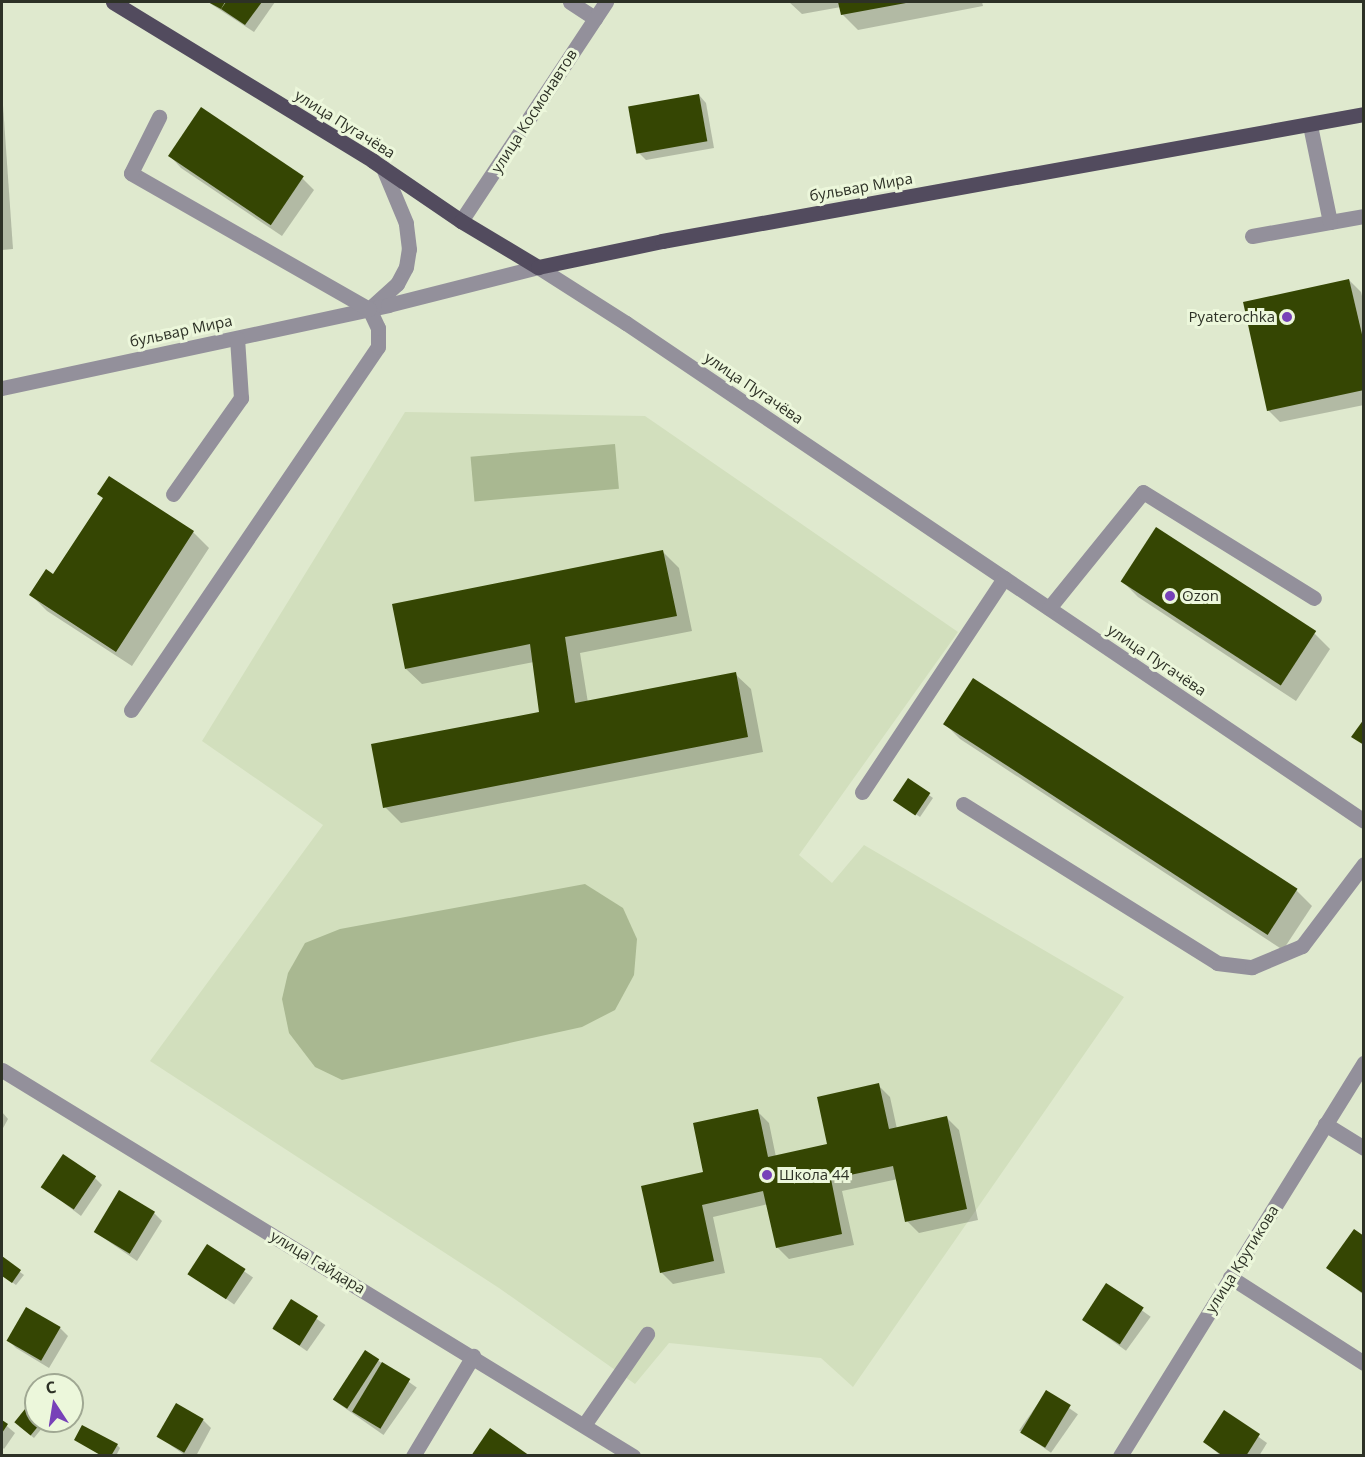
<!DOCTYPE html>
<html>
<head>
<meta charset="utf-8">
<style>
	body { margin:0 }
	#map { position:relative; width:1365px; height:1457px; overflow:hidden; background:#dfe9ce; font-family:"Open Sans",sans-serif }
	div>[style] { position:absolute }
	.built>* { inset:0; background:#d2dfbd }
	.green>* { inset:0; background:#a9b891; transform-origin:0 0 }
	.shadow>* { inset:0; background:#0003; transform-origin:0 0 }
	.building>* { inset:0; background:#354603; transform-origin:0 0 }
	.minor>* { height:15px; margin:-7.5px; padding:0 7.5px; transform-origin:7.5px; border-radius:7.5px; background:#93909b }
	.major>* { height:15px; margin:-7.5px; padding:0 7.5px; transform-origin:7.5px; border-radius:7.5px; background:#524b5e }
	.dots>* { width:16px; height:16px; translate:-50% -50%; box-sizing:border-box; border:3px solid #ecf7db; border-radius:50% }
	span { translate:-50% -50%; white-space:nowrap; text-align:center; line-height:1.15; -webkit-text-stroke:6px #ecf7db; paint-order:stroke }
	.street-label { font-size:15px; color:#2d3126 }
	.poi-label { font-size:15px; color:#2d3126 }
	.right { translate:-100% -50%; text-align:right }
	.left { translate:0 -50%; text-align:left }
	.frame { position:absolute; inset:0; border:3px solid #2d3126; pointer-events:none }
	.north { position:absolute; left:24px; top:1373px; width:60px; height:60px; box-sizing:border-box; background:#ecf7db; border:2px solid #a0a893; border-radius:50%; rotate:348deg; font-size:16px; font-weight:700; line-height:24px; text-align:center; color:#2d3126 }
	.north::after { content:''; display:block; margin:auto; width:21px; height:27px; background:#7741b8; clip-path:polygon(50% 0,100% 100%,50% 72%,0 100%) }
</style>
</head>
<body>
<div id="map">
	<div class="built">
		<i style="clip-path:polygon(405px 412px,645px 416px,958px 632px,799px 855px,832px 883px,864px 845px,1124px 997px,853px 1387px,821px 1358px,669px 1343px,635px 1384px,499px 1288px,150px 1061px,323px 825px,202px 741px)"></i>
	</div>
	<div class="green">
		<i style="left:615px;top:444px;width:45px;height:145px;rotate:85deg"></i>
		<i style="clip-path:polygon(585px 884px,623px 908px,637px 939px,634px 975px,615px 1010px,582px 1027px,342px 1080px,315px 1067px,289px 1033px,282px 999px,288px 973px,305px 943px,340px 929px)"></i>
	</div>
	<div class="shadow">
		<i style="clip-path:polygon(208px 2px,275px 2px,254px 32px)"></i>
		<i style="clip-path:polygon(789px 2px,982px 2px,983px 6px,858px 30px,842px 14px,841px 7px,802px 14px)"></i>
		<i style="clip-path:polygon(2px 91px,13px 249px,2px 250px)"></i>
		<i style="clip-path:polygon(699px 95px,706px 103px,714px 148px,646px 160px,638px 152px)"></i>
		<i style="clip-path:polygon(170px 156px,302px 178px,314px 190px,282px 236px,181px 168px)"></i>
		<i style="clip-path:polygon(1349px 280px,1361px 292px,1364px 304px,1364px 405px,1280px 422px,1268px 410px)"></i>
		<i style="clip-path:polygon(109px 478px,193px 532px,209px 548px,132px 666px,47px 611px,31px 595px,53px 576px,104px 499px,99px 494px)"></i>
		<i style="clip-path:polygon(663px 552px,679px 568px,692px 631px,580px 653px,588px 703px,735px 674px,751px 689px,763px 752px,401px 823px,385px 807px,541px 713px,534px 662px,422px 684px,406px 669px)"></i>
		<i style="clip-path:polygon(1122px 581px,1315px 634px,1330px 649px,1296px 701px,1138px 597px)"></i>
		<i style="clip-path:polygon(945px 724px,1296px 890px,1312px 906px,1283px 950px,960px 739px)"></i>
		<i style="clip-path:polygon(908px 780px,933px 798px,920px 817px,899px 803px)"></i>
		<i style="clip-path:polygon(878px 1085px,890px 1097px,897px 1129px,947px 1118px,959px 1130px,978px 1220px,919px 1233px,907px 1221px,898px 1179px,842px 1191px,854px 1245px,789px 1259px,777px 1247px,768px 1204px,713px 1217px,725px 1273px,673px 1284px,661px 1272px,705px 1173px,757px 1111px,769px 1123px,776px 1157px,829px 1146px)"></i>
		<i style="clip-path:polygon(2px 1112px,8px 1119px,2px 1130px)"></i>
		<i style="clip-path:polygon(95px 1178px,102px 1185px,81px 1216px,43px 1187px)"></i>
		<i style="clip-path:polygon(154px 1213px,162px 1221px,137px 1261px,95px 1232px)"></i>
		<i style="clip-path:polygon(1364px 1238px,1364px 1295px,1328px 1268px)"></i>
		<i style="left:208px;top:1246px;width:55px;height:33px;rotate:35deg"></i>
		<i style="clip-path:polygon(2px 1259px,24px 1275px,16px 1285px,2px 1275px)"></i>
		<i style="left:1107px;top:1285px;width:54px;height:42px;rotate:36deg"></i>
		<i style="left:291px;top:1301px;width:42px;height:32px;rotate:35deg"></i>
		<i style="clip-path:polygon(60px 1328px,68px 1336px,49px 1368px,16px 1348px,8px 1340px)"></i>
		<i style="left:366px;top:1352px;width:62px;height:58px;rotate:35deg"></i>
		<i style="left:1046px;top:1392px;width:39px;height:47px;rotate:35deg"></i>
		<i style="clip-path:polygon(177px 1405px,203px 1420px,211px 1428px,196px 1456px,186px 1456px,159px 1437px)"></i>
		<i style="clip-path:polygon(1224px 1412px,1267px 1443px,1259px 1456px,1221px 1456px,1205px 1442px)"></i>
		<i style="clip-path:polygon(37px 1421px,43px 1427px,34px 1438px,19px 1426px)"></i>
		<i style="clip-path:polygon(2px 1422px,15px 1433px,4px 1449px,2px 1447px)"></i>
		<i style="clip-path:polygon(76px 1440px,117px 1445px,120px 1448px,116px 1456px,102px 1456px)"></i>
	</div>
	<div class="building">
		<i style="clip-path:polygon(208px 2px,225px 2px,221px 9px)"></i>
		<i style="clip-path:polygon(226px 2px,262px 2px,245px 25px,221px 9px)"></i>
		<i style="clip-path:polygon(838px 2px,906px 2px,906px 3px,841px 15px)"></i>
		<i style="left:699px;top:94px;width:48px;height:72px;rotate:80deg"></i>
		<i style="left:201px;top:107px;width:124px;height:59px;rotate:34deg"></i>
		<i style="clip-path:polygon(1349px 279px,1364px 343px,1364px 390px,1267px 411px,1243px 302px)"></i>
		<i style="clip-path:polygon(109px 476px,194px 531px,116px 652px,29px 595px,46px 569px,53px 574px,103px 498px,97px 494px)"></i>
		<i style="left:1156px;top:527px;width:191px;height:65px;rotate:33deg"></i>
		<i style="clip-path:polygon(663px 550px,677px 616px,565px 637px,575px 703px,736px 672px,748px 737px,383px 808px,371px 744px,539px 712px,530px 644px,405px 669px,392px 604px)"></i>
		<i style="left:973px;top:678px;width:387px;height:55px;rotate:33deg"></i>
		<i style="clip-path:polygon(1364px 719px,1364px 745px,1351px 737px)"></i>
		<i style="left:908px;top:778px;width:27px;height:27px;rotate:34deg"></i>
		<i style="clip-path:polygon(879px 1083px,889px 1129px,947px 1116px,967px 1209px,905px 1222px,893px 1166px,831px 1179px,842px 1234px,776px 1248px,763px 1191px,702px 1205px,714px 1261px,660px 1273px,641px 1186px,703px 1172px,693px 1123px,758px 1109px,768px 1157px,827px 1144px,817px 1097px)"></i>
		<i style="left:63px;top:1154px;width:40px;height:40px;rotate:34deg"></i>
		<i style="left:119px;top:1190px;width:42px;height:49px;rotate:31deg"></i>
		<i style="clip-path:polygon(1354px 1229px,1364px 1236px,1364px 1294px,1326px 1268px)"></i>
		<i style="left:207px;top:1244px;width:46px;height:36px;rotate:33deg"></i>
		<i style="clip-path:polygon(2px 1256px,21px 1270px,12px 1283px,2px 1276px)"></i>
		<i style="left:1106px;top:1283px;width:45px;height:44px;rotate:33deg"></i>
		<i style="left:291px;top:1299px;width:32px;height:35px;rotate:32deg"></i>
		<i style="left:26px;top:1307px;width:40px;height:39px;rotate:30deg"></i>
		<i style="left:365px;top:1350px;width:17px;height:59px;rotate:33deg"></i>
		<i style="left:382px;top:1362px;width:33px;height:58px;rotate:31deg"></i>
		<i style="left:1046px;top:1390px;width:29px;height:50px;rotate:31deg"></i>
		<i style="left:176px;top:1403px;width:32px;height:39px;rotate:30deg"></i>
		<i style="left:25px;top:1409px;width:21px;height:17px;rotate:39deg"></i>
		<i style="clip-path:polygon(1224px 1410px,1260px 1434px,1246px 1456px,1223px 1456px,1203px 1442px)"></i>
		<i style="clip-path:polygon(2px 1420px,8px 1424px,2px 1433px)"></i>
		<i style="clip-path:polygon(82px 1425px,118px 1444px,111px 1456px,102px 1456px,74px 1440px)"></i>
		<i style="clip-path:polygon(490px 1428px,530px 1456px,471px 1456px)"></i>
	</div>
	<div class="minor">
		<i style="left:570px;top:2px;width:30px;rotate:33deg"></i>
		<i style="left:461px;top:221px;width:263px;rotate:-56.5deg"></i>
		<i style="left:1330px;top:222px;width:35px;rotate:-10deg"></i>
		<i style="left:1252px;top:236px;width:79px;rotate:-10.2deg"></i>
		<i style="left:1330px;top:222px;width:99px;rotate:-101.7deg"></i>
		<i style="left:369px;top:309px;width:38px;rotate:-42deg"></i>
		<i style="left:397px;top:284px;width:19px;rotate:-62deg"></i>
		<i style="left:406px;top:267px;width:18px;rotate:-81deg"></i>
		<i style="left:409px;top:249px;width:26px;rotate:-97deg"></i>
		<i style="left:406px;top:223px;width:60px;rotate:-112.7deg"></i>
		<i style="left:2px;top:388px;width:395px;rotate:-12.1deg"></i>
		<i style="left:388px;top:305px;width:155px;rotate:-14.2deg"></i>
		<i style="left:538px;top:267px;width:104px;rotate:32.5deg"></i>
		<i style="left:626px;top:323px;width:890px;rotate:34.01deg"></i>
		<i style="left:173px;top:494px;width:118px;rotate:-54.7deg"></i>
		<i style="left:241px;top:398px;width:60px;rotate:-93.8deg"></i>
		<i style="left:1049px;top:608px;width:149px;rotate:-51deg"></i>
		<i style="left:1143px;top:492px;width:201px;rotate:31.8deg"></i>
		<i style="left:131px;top:710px;width:439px;rotate:-55.8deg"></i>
		<i style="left:378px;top:347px;width:19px;rotate:-90deg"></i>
		<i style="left:378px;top:328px;width:21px;rotate:-115deg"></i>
		<i style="left:369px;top:309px;width:274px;rotate:-150.3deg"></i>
		<i style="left:131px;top:173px;width:63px;rotate:-63.4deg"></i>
		<i style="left:862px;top:792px;width:257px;rotate:-56.4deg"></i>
		<i style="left:963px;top:804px;width:300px;rotate:32deg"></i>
		<i style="left:1217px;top:963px;width:35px;rotate:7deg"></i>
		<i style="left:1252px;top:967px;width:54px;rotate:-22.8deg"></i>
		<i style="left:1302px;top:946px;width:103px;rotate:-52.9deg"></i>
		<i style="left:2px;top:1070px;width:740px;rotate:31.46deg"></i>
		<i style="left:1325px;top:1124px;width:46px;rotate:31.6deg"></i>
		<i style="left:1230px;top:1277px;width:159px;rotate:32.7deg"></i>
		<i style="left:584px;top:1425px;width:111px;rotate:-55.3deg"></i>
		<i style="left:413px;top:1456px;width:117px;rotate:-59deg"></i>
		<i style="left:1120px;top:1456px;width:463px;rotate:-58.2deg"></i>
	</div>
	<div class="major">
		<i style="left:113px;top:2px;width:305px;rotate:31.4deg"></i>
		<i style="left:373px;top:161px;width:107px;rotate:34.3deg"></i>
		<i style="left:461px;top:221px;width:90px;rotate:30.9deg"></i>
		<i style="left:538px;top:267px;width:127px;rotate:-11.8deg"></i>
		<i style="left:662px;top:241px;width:713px;rotate:-10.25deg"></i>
	</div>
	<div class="dots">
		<i style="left:1287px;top:317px;background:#7741b8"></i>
		<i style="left:1170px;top:596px;background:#7741b8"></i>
		<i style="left:767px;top:1175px;background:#7741b8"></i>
	</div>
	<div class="street-label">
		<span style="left:534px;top:111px;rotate:-57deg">улица Космонавтов</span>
		<span style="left:345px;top:124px;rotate:32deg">улица Пугачёва</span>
		<span style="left:861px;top:187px;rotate:-10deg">бульвар Мира</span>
		<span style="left:181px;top:331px;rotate:-12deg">бульвар Мира</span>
		<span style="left:754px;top:388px;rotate:34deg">улица Пугачёва</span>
		<span style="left:1157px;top:660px;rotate:34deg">улица Пугачёва</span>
		<span style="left:1242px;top:1259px;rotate:-58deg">улица Крутикова</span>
		<span style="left:318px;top:1262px;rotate:31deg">улица Гайдара</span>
	</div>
	<div class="poi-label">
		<span class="right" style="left:1275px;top:317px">Pyaterochka</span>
		<span class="left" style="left:1182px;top:596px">Ozon</span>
		<span class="left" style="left:779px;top:1175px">Школа 44</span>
	</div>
	<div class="frame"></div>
	<div class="north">С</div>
</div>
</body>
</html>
